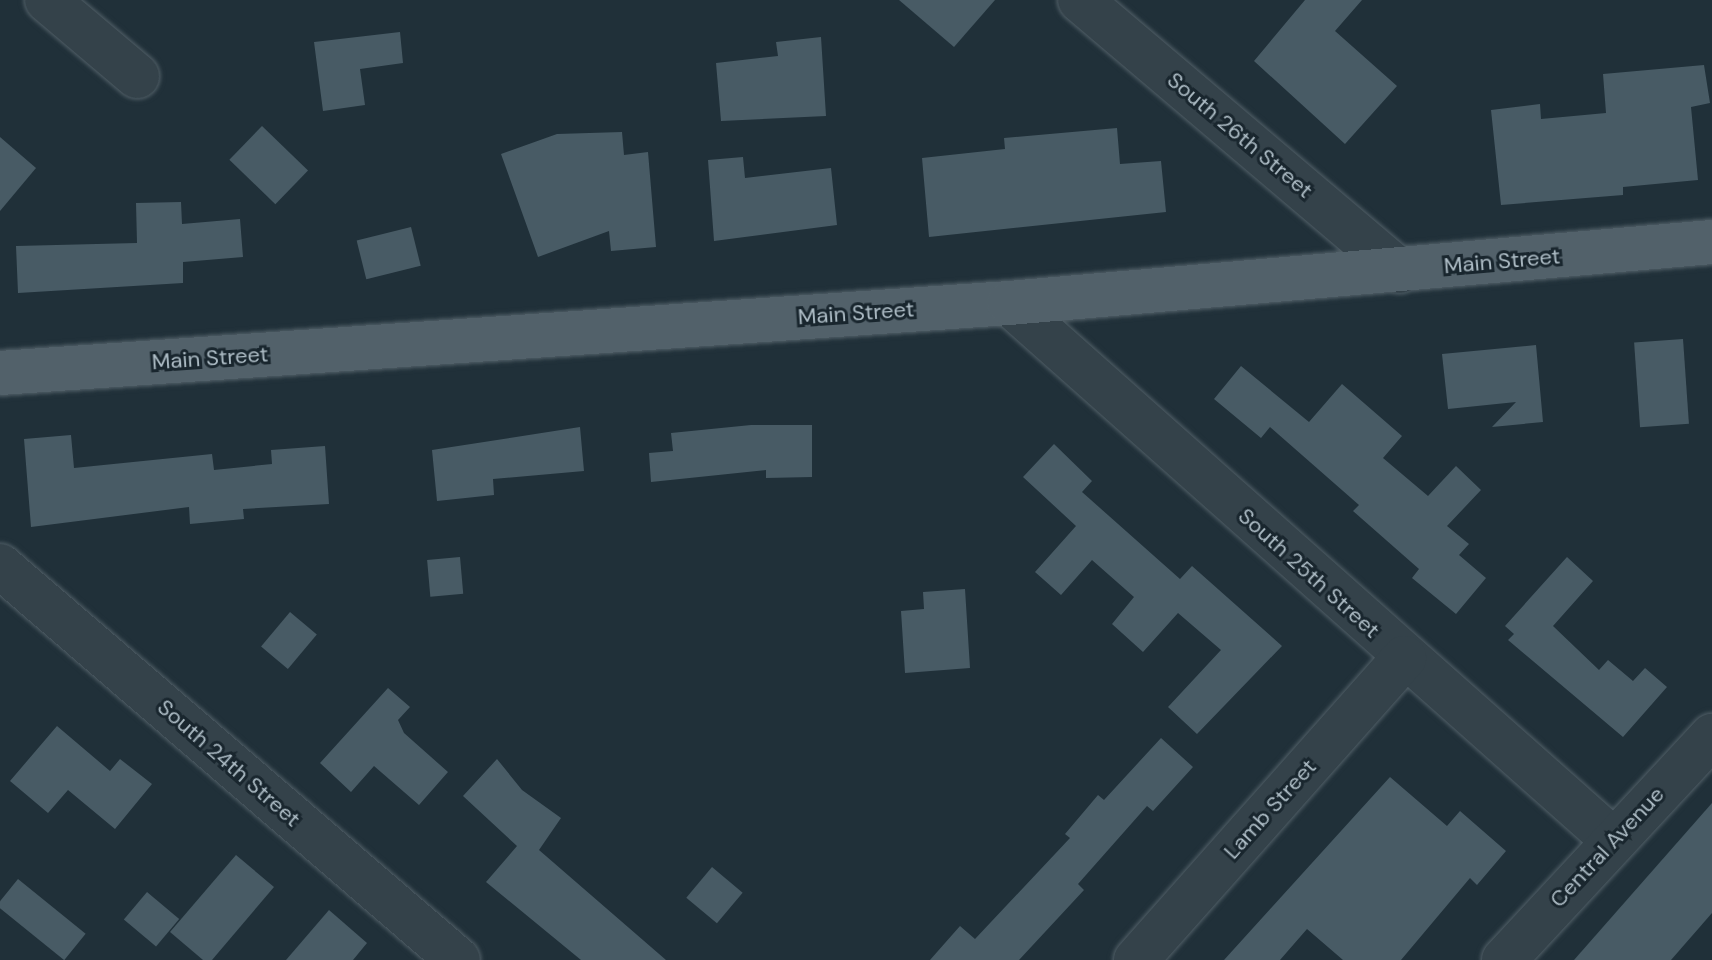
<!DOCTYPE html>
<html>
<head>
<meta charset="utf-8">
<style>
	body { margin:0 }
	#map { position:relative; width:1712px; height:960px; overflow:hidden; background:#203039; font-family:"DM Sans",sans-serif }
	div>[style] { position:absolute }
	.building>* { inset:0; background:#485b65; transform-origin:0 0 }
	.roads { filter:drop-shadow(0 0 2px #515f67) drop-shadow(0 0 2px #515f67) }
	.minor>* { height:44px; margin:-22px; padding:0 22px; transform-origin:22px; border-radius:22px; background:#34424a }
	.major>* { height:44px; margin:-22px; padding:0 22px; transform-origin:22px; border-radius:22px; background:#52616a }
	span { translate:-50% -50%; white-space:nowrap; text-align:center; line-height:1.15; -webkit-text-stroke:6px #19262e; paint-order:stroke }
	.street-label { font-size:22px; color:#aebdc6 }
</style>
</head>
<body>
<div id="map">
	<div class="building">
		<i style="clip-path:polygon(899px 0,995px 0,954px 47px)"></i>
		<i style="clip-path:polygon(1305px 0,1362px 0,1335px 31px,1397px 86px,1345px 144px,1254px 61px)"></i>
		<i style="clip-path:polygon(400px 32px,403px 63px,360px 69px,365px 105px,323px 111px,314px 42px)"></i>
		<i style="clip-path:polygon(821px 37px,826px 116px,721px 121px,716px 63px,778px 56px,776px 42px)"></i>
		<i style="clip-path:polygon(1704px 65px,1710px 103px,1691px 107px,1698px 180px,1623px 187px,1623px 195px,1501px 205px,1491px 110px,1540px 104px,1541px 119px,1606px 113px,1603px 74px)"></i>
		<i style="left:262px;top:126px;width:64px;height:47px;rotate:44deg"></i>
		<i style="clip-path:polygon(1117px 128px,1120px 164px,1161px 161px,1166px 212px,929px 237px,922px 158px,1005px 149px,1004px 138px)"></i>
		<i style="clip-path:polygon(622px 132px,624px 155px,648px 152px,656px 247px,611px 251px,609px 231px,538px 257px,501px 154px,557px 134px)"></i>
		<i style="clip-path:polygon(0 137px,36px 168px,0 211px)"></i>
		<i style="clip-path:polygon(743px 157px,745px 178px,831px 168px,837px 225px,714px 241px,708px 160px)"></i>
		<i style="clip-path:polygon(181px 202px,182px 224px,240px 219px,243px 257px,183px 262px,183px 283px,18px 293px,16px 246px,137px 243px,136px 203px)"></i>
		<i style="left:411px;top:227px;width:40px;height:56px;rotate:76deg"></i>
		<i style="left:1683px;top:339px;width:85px;height:49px;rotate:86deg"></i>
		<i style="clip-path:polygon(1536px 345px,1543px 422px,1492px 427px,1516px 402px,1448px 409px,1442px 354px)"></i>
		<i style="clip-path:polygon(1241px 366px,1309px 422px,1342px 384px,1402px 436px,1383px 458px,1428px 496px,1456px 466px,1481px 490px,1447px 526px,1469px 544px,1459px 555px,1486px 578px,1456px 614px,1412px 578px,1419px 569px,1353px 511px,1359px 505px,1270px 427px,1261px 438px,1214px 399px)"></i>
		<i style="clip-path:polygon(751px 425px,812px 425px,812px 477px,766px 478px,766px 470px,651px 482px,649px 453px,673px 451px,671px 433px)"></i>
		<i style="clip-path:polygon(580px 427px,584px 471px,493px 479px,494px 495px,437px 501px,432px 450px)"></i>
		<i style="clip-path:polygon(71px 435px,74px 468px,212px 454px,214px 470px,272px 464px,271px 450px,325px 446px,329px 504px,243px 509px,244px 519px,190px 524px,189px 507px,31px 527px,24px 439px)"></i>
		<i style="clip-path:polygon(1054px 444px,1092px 481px,1082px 492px,1180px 579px,1192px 566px,1282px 646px,1197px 734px,1168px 707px,1221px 650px,1178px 613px,1143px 652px,1112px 624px,1134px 597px,1092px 560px,1061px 595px,1035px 572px,1076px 526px,1023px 477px)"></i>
		<i style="left:460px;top:557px;width:37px;height:33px;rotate:85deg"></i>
		<i style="clip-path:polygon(1567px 557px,1593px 581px,1553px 626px,1599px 670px,1608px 660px,1633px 681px,1645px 668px,1667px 687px,1623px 737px,1508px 640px,1514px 634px,1505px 626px)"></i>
		<i style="clip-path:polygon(965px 589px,970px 668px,905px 673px,901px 611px,924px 609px,923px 592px)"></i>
		<i style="left:290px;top:612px;width:35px;height:45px;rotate:40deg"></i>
		<i style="clip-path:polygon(388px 688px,410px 707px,398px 720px,404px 733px,448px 772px,419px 805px,374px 766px,351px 792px,320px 763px)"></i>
		<i style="clip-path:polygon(57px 726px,110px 771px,120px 759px,152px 784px,115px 829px,68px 790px,48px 813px,10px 781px)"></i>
		<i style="clip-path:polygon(1161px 738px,1193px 767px,1153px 811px,1147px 806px,1078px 884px,1084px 890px,1019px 960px,930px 960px,960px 926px,975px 939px,1070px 838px,1065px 834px,1098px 795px,1104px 800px)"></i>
		<i style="clip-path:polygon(497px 759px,522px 790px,561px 818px,539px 850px,666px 960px,581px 960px,486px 882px,517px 846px,463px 796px)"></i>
		<i style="clip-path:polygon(1390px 777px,1447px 826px,1460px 811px,1506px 851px,1477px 885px,1470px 878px,1401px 960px,1343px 960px,1307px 929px,1280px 960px,1224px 960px)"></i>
		<i style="clip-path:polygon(1712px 803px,1712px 913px,1671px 960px,1574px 960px)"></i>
		<i style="clip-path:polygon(236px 855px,274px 887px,212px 960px,203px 960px,170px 932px)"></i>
		<i style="left:712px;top:867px;width:40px;height:40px;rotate:40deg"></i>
		<i style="left:18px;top:879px;width:87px;height:34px;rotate:39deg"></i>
		<i style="left:147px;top:892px;width:42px;height:36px;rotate:40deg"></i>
		<i style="clip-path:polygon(329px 910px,367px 943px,353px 960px,286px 960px)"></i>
	</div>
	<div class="roads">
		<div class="minor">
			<i style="left:47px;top:0;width:118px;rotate:40.2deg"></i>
			<i style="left:1080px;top:0;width:419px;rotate:40.3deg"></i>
			<i style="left:1009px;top:303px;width:807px;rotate:41.63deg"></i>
			<i style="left:0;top:566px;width:604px;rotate:40.7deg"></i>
			<i style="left:1136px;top:960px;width:404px;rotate:-48.4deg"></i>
			<i style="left:1504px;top:960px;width:306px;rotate:-47.1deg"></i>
		</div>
		<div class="major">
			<i style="left:0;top:373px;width:1011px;rotate:-3.97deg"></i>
			<i style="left:1009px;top:303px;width:706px;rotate:-4.96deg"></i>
		</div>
	</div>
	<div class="street-label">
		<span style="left:1240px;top:135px;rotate:40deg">South 26th Street</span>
		<span style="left:1502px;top:261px;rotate:-5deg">Main Street</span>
		<span style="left:856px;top:313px;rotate:-4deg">Main Street</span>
		<span style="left:210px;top:358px;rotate:-4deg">Main Street</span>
		<span style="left:1309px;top:573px;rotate:42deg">South 25th Street</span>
		<span style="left:229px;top:763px;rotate:41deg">South 24th Street</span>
		<span style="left:1270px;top:809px;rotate:-48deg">Lamb Street</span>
		<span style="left:1607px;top:847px;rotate:-47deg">Central Avenue</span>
	</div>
</div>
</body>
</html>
